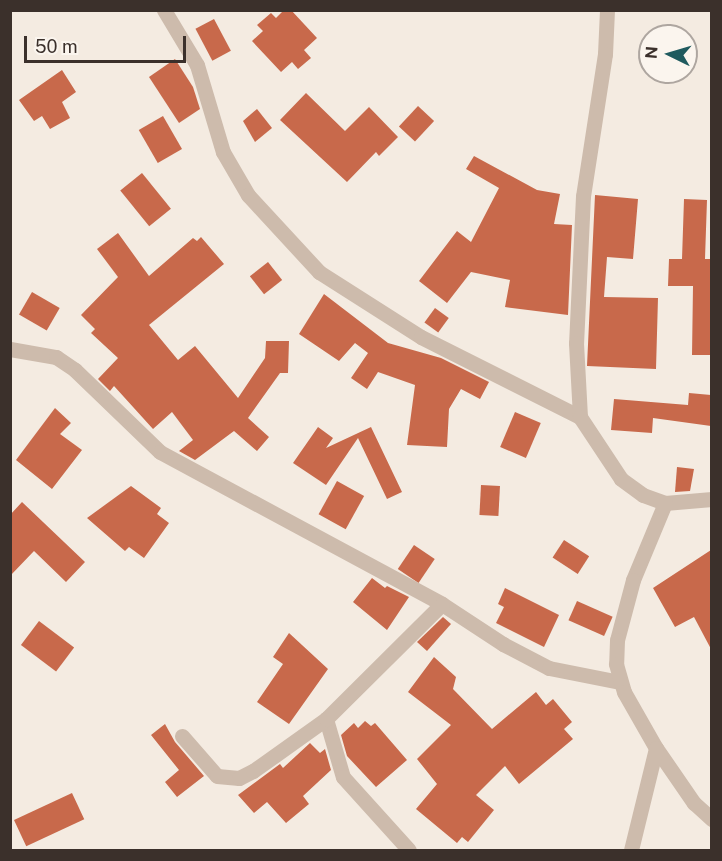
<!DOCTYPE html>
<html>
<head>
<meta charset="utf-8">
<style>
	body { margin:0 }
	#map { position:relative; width:722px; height:861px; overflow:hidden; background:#f4ebe1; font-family:"Public Sans",sans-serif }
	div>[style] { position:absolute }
	.building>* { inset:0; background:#c8694b; transform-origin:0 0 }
	.street>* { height:15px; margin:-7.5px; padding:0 7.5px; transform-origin:7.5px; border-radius:7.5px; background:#cdbbac }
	span { translate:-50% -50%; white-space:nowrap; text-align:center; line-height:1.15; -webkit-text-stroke:5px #fbf5ee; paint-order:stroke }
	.frame { position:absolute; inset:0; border:12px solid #3b302b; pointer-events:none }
	.north { position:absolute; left:638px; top:24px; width:60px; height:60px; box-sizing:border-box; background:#fbf5ee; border:2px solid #aea6a0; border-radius:50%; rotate:275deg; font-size:16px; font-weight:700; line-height:24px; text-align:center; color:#3b302b }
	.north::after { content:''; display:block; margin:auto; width:21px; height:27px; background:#1f5a5e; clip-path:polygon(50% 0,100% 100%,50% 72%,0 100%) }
	.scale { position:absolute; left:24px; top:36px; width:162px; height:27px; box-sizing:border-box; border:3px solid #3b302b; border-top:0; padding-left:8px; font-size:18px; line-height:21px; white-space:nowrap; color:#3b302b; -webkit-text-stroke:4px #fbf5ee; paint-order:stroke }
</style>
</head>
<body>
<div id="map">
	<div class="building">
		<i style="clip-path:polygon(284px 10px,291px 10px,317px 38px,304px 50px,311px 58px,298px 69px,292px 62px,281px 72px,252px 41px,263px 31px,257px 25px,271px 13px,276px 18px)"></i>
		<i style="left:214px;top:19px;width:36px;height:21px;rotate:62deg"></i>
		<i style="clip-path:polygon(175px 59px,193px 87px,200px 109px,179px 123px,149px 77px)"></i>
		<i style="clip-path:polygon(62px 70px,76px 92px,62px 102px,70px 118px,50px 129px,42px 116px,34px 121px,19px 100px)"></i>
		<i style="clip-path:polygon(306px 93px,345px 131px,369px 107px,398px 137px,379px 156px,376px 152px,347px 182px,280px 120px)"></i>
		<i style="left:418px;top:106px;width:22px;height:28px;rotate:43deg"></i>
		<i style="clip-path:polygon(257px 109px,272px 128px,255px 142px,243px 121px)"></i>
		<i style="left:163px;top:116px;width:38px;height:28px;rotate:60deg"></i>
		<i style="clip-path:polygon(474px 156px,537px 190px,560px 194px,554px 224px,572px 225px,568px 315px,505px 307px,510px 280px,471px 272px,447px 303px,419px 281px,457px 231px,471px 242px,499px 188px,466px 169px)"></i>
		<i style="left:142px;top:173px;width:46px;height:28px;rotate:51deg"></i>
		<i style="clip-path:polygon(595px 195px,638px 199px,633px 259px,607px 257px,604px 297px,658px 298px,656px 369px,587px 366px)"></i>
		<i style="clip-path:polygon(684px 199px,707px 200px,705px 259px,711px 259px,710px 355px,692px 355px,693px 286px,668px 286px,669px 259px,682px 259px)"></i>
		<i style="clip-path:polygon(118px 233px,149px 276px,193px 238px,197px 241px,201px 237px,224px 264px,149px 325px,178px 360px,195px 346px,238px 398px,265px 358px,266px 341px,289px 341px,288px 373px,280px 373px,248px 418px,269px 437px,257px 451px,234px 431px,195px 460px,179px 451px,193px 440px,172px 412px,153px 429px,114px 386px,110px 391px,98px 379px,118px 358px,91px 333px,95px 329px,81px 315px,118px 277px,97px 249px)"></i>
		<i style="left:268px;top:262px;width:23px;height:23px;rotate:52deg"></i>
		<i style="left:32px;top:292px;width:32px;height:26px;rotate:30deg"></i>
		<i style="clip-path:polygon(324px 294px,388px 343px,441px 358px,489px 382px,480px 399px,461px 389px,449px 409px,447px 447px,407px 445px,415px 385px,378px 372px,367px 389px,351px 378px,368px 353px,355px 343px,339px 361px,299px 334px)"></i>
		<i style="left:435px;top:308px;width:17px;height:18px;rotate:36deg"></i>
		<i style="clip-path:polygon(689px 393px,711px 395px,711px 426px,653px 418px,652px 433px,611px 430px,614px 399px,688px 405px)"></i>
		<i style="clip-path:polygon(55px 408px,71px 423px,60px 434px,82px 450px,52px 489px,16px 460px)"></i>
		<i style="left:515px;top:412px;width:28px;height:38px;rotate:23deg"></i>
		<i style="clip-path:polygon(318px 427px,333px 438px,326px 448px,371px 427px,402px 492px,387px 499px,358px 438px,326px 485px,293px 463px)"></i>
		<i style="clip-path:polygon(677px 467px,694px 469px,690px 491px,675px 492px)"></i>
		<i style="left:337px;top:481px;width:31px;height:38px;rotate:29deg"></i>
		<i style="left:481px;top:485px;width:19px;height:30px;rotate:3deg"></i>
		<i style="clip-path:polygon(131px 486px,161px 508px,157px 514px,169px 523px,144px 558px,129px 547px,125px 551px,87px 518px)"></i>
		<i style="clip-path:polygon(22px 502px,85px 562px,66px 582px,34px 551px,10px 576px,10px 515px)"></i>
		<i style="left:564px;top:540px;width:30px;height:21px;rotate:33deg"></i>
		<i style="left:414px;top:545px;width:25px;height:29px;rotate:34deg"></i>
		<i style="clip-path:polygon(711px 550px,711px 649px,694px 617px,675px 627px,653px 588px)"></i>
		<i style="clip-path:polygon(372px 578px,385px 588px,387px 586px,409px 597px,387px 630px,353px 602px)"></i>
		<i style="clip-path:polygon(505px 588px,559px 615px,544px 647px,496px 623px,504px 607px,498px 604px)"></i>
		<i style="left:577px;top:601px;width:39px;height:21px;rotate:24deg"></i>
		<i style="clip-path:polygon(443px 617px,451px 624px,427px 651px,417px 642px)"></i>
		<i style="left:39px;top:621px;width:44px;height:30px;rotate:37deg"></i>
		<i style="clip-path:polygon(289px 633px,328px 669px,289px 724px,257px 702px,283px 664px,273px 657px)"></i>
		<i style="clip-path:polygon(434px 657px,456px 677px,453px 689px,492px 729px,536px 692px,546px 705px,553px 699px,572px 722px,564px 729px,573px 739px,519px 784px,505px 766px,476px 795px,494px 810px,468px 842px,462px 837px,457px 843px,416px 809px,437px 784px,417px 759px,451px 725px,408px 692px)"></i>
		<i style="clip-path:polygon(365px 721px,371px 726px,375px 723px,407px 760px,376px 787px,347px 756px,341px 735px,354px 723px,358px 728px)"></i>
		<i style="clip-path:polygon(165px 724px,175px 742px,204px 776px,177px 797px,165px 782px,179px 770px,151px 735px)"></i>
		<i style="clip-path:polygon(310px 743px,320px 753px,325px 749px,331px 770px,303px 796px,309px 804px,286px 823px,267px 802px,254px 813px,238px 795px,280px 764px,283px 768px)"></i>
		<i style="left:72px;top:793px;width:29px;height:64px;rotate:65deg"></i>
	</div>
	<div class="street">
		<i style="left:164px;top:10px;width:64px;rotate:59deg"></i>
		<i style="left:197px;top:65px;width:91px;rotate:73.4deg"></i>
		<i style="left:223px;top:152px;width:50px;rotate:59.8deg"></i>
		<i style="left:248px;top:195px;width:105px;rotate:47.3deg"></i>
		<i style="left:319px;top:272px;width:121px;rotate:32.5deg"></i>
		<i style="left:421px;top:337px;width:178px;rotate:26.7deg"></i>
		<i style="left:607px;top:10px;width:44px;rotate:92.6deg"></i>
		<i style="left:605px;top:54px;width:144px;rotate:98.8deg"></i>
		<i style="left:583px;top:196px;width:147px;rotate:92.7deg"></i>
		<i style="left:576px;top:343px;width:74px;rotate:86.9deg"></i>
		<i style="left:580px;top:417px;width:74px;rotate:56.5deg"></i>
		<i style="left:621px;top:479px;width:27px;rotate:36deg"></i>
		<i style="left:643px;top:495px;width:23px;rotate:20deg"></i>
		<i style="left:665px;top:503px;width:47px;rotate:-4.9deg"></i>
		<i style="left:10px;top:349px;width:47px;rotate:9.9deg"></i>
		<i style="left:56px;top:357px;width:23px;rotate:34deg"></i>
		<i style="left:75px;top:370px;width:118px;rotate:44deg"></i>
		<i style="left:160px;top:452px;width:320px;rotate:28.3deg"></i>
		<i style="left:442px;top:604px;width:73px;rotate:33.3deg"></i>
		<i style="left:503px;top:644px;width:52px;rotate:27.6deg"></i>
		<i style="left:549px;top:668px;width:72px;rotate:11.2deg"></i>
		<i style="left:665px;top:503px;width:83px;rotate:112.6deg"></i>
		<i style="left:633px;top:580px;width:62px;rotate:104.9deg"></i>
		<i style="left:617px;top:640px;width:24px;rotate:92deg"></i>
		<i style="left:616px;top:664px;width:29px;rotate:74deg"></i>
		<i style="left:624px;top:692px;width:64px;rotate:60.3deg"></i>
		<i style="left:656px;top:748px;width:67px;rotate:55.4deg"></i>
		<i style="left:694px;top:803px;width:24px;rotate:42deg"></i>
		<i style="left:326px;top:719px;width:60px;rotate:73.7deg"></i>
		<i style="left:343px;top:777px;width:98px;rotate:47.9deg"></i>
		<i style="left:182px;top:736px;width:53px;rotate:48.8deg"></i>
		<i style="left:217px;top:776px;width:22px;rotate:5deg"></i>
		<i style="left:239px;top:778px;width:16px;rotate:-27deg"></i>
		<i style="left:253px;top:771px;width:90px;rotate:-35.5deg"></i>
		<i style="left:326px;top:719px;width:163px;rotate:-44.8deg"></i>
		<i style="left:631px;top:850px;width:105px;rotate:-76.2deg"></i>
	</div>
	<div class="frame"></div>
	<div class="north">N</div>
	<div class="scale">50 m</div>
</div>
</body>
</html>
